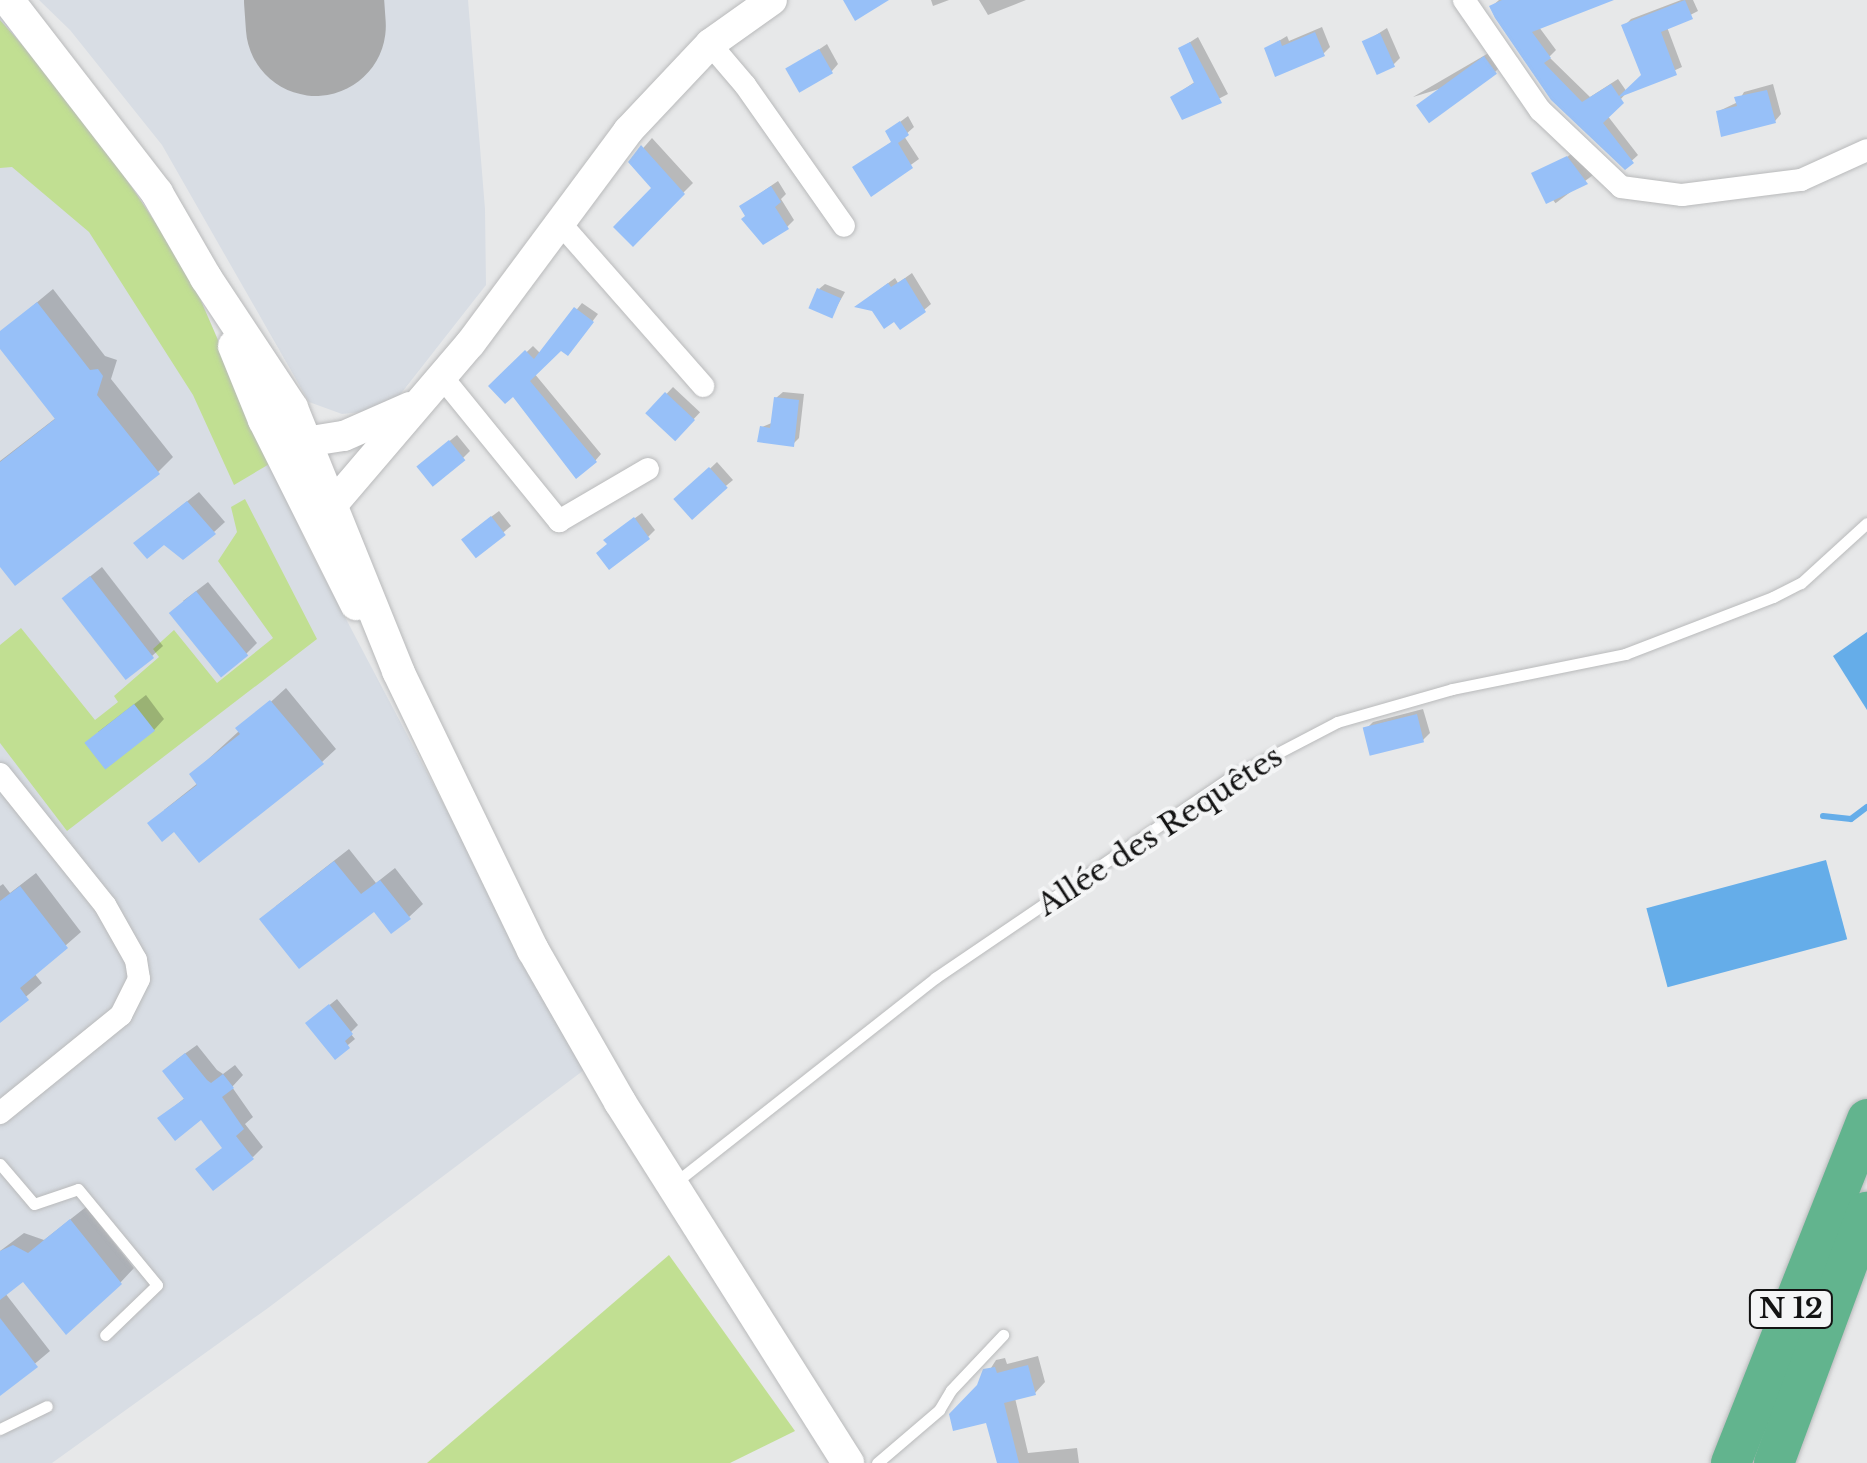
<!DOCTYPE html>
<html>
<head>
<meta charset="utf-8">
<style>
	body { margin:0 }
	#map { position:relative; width:1867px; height:1463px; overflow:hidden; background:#e7e8e9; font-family:"Libre Baskerville",serif }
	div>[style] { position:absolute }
	.built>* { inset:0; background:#d8dde4 }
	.green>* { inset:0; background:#c1df92 }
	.water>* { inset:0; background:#65ade9; transform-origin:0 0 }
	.shadow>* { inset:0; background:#0003; transform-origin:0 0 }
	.stream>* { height:6px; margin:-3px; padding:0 3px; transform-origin:3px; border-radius:3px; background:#65ade9 }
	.runway>* { height:140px; margin:-70px; padding:0 70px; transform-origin:70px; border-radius:70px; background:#a8a9aa }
	.building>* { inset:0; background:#97c0f8; transform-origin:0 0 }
	.roads { filter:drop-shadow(0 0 2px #b9babb) drop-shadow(0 0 2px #b9babb) }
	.service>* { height:11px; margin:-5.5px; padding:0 5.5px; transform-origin:5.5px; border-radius:5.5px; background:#fff }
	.minor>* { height:22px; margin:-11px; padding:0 11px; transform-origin:11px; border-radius:11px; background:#fff }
	.tertiary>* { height:30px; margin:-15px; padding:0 15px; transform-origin:15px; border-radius:15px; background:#fff }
	.secondary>* { height:32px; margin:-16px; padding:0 16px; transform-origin:16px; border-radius:16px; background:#fff }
	.trunk>* { height:40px; margin:-20px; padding:0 20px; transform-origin:20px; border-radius:20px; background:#62b48e }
	span { translate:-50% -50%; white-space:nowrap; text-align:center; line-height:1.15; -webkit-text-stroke:8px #f4f5f6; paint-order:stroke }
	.shield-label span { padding:2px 8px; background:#f4f5f6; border:2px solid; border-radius:8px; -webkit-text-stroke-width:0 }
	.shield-label { font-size:28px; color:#131313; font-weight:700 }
	.street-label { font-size:30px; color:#131313 }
</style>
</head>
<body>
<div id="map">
	<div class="built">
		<i style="clip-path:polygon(0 0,189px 273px,308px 547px,584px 1070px,268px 1308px,52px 1463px,0 1463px)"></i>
		<i style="clip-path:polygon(39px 0,468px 0,485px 209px,486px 285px,399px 396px,371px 411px,342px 414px,309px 402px,162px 145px,70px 30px)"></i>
	</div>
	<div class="green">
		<i style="clip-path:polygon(0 20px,81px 111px,189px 273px,271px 463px,234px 485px,193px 395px,89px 232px,12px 167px,0 168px)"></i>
		<i style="clip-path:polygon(245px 499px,317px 639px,67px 831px,0 743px,0 645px,21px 628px,95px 720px,118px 702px,114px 696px,159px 657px,153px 649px,174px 630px,217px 683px,273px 638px,218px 561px,237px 532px,231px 507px)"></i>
		<i style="clip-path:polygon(669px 1255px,795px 1431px,730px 1463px,427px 1463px)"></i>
	</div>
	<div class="water">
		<i style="clip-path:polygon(1867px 632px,1867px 710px,1833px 656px)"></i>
		<i style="left:1826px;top:860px;width:82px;height:186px;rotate:75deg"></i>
	</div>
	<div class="shadow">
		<i style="clip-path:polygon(931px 0,949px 0,933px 6px)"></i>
		<i style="clip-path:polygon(979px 0,1026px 0,988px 15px)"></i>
		<i style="clip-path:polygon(1499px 0,1612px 0,1539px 27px,1556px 50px,1549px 57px,1590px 97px,1618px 79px,1627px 92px,1644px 76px,1624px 26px,1631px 19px,1681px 0,1693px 0,1698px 11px,1667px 27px,1682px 67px,1627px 92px,1607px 115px,1638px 155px,1625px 167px,1492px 6px)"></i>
		<i style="clip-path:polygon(1322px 27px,1330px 47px,1323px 54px,1267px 48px,1287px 36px,1289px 41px)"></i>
		<i style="clip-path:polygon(1387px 28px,1400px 58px,1393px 65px,1365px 42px)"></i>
		<i style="clip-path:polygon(1198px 37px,1228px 94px,1183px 117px,1173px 97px,1196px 81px,1181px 48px)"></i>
		<i style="clip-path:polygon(827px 44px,838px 64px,832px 71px,789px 70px)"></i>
		<i style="clip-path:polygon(1492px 51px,1502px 65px,1495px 72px,1413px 97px)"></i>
		<i style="clip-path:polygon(1773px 84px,1781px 114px,1775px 121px,1719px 111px,1738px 102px,1744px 92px)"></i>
		<i style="clip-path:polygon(908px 116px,914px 127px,904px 136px,919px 159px,872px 193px,855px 167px,893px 141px,888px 131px)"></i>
		<i style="clip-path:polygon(652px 138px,693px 183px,633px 243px,654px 189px,631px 162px)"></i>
		<i style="left:1575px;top:151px;width:30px;height:47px;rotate:53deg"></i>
		<i style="clip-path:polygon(778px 181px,786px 194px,781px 199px,794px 220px,787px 227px,747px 216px,742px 206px)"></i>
		<i style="clip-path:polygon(912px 273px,931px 304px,924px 310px,895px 319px,864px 301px,895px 278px,898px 283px)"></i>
		<i style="clip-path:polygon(825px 284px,845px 292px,832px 315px,819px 289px)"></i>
		<i style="clip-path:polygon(53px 289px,105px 356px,117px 360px,111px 379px,173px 457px,158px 472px,0 563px,0 461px,57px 417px,0 345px,0 333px)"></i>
		<i style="clip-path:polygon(582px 303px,598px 314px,574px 346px,561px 347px,534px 373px,601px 454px,595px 461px,513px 393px,491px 386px,533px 346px,541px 354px)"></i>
		<i style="left:673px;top:387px;width:37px;height:35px;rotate:43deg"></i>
		<i style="clip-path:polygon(783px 392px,804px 394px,799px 438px,793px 444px,762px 427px,774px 422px,776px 398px)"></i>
		<i style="clip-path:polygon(457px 435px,470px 451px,463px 458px,426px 460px)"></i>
		<i style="clip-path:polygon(717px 462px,733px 480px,691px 515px,677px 500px)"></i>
		<i style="clip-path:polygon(199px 492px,225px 522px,214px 532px,147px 533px)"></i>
		<i style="clip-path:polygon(499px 511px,511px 526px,477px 555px,471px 532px)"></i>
		<i style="clip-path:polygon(642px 513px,655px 530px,648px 537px,609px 543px,613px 534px)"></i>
		<i style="clip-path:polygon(102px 567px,163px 646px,152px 656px,77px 587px)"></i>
		<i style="clip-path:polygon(208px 582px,257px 643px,246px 654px,183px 601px)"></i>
		<i style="clip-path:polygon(286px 688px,336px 749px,322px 762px,174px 828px,164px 810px,198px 783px,192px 774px)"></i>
		<i style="clip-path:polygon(146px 695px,164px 719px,154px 730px,98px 732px)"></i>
		<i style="clip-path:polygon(1423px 709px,1430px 733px,1423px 740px,1366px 729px,1373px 722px)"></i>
		<i style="clip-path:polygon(349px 849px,376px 883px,395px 868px,423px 904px,409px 917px,375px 909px,276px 906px)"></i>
		<i style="clip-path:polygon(36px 873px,81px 932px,34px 973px,42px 983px,0 1019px,0 886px,3px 884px,10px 893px)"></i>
		<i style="clip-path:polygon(337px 999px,358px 1025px,350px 1033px,355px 1039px,335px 1056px,316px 1016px)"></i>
		<i style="clip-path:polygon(197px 1045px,217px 1070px,223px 1074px,235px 1065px,243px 1075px,232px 1087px,253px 1117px,245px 1124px,263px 1147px,253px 1157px,225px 1147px,202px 1117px,160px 1118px,186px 1097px,176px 1060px)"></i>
		<i style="clip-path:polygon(86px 1207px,134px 1268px,120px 1283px,24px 1278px,5px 1293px,50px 1351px,0 1393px,0 1251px,24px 1233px,44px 1240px)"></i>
		<i style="clip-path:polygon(1038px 1356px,1045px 1382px,1035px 1393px,1015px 1398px,1028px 1453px,1077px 1448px,1079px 1463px,999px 1463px,979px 1387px,996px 1360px,1005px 1358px,1007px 1364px)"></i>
	</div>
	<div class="stream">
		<i style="left:1823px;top:816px;width:28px;rotate:6deg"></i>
		<i style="left:1851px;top:819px;width:20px;rotate:-37deg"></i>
	</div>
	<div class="runway">
		<i style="left:314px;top:0;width:26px;rotate:86deg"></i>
	</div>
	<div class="building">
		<i style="clip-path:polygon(843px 0,889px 0,855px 21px)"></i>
		<i style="clip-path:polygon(1502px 0,1614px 0,1532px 32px,1551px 58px,1544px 63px,1582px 102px,1611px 84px,1619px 96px,1641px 75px,1621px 25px,1685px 0,1693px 19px,1661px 32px,1677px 75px,1620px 97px,1624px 103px,1603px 123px,1634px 163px,1625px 170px,1551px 100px,1495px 18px,1489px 6px)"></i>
		<i style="clip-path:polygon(1315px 32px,1325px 56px,1275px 77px,1264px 48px,1280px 40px,1282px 46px)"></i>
		<i style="left:1380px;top:33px;width:37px;height:20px;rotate:66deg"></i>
		<i style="clip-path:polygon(1190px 42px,1222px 103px,1182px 120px,1170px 97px,1194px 83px,1178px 48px)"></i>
		<i style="left:819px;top:49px;width:28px;height:39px;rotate:60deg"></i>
		<i style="left:1484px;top:56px;width:22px;height:84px;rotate:54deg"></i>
		<i style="clip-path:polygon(1767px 90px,1776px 123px,1721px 137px,1716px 111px,1737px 106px,1734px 97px)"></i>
		<i style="clip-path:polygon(900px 121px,909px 135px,898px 143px,913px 168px,871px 197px,852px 167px,891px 142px,885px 131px)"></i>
		<i style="clip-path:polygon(641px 145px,685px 194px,633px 247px,613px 227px,651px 188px,628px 162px)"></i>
		<i style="clip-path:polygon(1567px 156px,1588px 184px,1546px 204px,1531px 173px)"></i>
		<i style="clip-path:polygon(771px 186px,781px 202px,775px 207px,789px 229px,763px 245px,741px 219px,745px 216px,739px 206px)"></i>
		<i style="clip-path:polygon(905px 278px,926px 312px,900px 330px,894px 322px,884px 329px,872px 311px,854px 307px,888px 283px,891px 287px)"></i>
		<i style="left:817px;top:288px;width:26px;height:22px;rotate:23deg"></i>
		<i style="clip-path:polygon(37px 302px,90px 370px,98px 369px,103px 376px,97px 395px,160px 474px,15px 586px,0 567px,0 462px,55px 419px,0 349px,0 331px)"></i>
		<i style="clip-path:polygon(574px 307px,594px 322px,568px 356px,561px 351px,530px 381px,597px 462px,576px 479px,513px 397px,505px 404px,488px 386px,525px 350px,534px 359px)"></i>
		<i style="left:665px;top:392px;width:41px;height:29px;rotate:43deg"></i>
		<i style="clip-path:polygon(774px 397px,799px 400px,794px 447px,757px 442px,760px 426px,770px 428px)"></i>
		<i style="left:449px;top:440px;width:26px;height:42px;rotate:51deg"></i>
		<i style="left:709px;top:467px;width:28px;height:48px;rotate:48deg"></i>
		<i style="clip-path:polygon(187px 501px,216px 534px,183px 560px,164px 545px,147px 559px,133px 543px)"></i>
		<i style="left:491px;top:516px;width:24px;height:38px;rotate:52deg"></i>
		<i style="clip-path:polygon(634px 517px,650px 539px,609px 570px,596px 553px,607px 544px,603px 540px)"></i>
		<i style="left:90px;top:576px;width:104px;height:36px;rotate:52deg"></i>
		<i style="left:196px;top:591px;width:83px;height:35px;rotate:51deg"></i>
		<i style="clip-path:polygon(270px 700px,324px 764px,199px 863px,174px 832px,162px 842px,147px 823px,197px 785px,189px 774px,240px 734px,235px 728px)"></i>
		<i style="left:134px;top:704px;width:34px;height:63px;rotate:52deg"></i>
		<i style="left:1417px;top:714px;width:29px;height:56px;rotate:76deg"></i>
		<i style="clip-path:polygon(334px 861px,361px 894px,380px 880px,411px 919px,391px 934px,374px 912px,299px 969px,259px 919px)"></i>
		<i style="clip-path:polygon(20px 886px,68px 948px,20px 988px,29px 1000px,0 1023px,0 901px)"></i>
		<i style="clip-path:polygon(329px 1004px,353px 1034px,345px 1041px,350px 1048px,335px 1060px,305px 1023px)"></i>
		<i style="clip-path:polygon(185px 1053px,207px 1080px,211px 1083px,223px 1074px,234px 1088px,222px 1097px,244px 1129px,236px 1136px,254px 1159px,213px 1191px,195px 1169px,222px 1148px,201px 1120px,175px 1141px,157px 1118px,184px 1099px,162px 1071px)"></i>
		<i style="clip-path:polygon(70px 1219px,122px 1284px,66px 1335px,23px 1282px,0 1300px,0 1251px,13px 1245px,28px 1253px)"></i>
		<i style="clip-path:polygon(0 1318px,38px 1367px,0 1396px)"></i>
		<i style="clip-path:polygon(1028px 1365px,1036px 1395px,1004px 1403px,1019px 1463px,997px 1463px,986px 1423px,953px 1431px,949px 1414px,977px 1385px,983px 1369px,995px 1367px,997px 1373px)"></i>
	</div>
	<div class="roads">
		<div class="service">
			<i style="left:0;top:1164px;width:52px;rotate:49.6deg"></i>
			<i style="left:34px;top:1204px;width:46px;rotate:-18.8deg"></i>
			<i style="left:78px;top:1189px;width:124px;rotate:50.5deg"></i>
			<i style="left:157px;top:1285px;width:72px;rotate:136.1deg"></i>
			<i style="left:676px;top:1182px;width:330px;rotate:-38.2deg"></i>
			<i style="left:935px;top:978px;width:354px;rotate:-34.2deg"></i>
			<i style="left:1228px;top:779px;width:123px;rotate:-27.6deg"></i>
			<i style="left:1337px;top:722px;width:120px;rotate:-16deg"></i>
			<i style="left:1452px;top:689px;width:177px;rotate:-11.4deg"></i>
			<i style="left:1625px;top:654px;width:159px;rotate:-21.1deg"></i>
			<i style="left:1773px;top:597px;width:31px;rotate:-27deg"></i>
			<i style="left:1801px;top:583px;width:89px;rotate:-42.3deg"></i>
			<i style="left:0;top:1429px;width:52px;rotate:-26.1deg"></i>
			<i style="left:877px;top:1463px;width:82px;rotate:-40.5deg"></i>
			<i style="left:939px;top:1410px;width:23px;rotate:-59deg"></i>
			<i style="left:951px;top:1390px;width:76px;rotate:-46.6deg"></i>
		</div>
		<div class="minor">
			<i style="left:1464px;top:0;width:134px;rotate:55.4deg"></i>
			<i style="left:1540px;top:110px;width:112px;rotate:43.5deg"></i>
			<i style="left:1621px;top:187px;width:62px;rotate:7.5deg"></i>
			<i style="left:1682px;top:195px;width:120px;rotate:-7.2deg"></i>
			<i style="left:1801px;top:180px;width:72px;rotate:-24.4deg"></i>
			<i style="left:710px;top:44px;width:54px;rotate:49.5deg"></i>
			<i style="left:745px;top:85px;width:172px;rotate:54.9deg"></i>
			<i style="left:560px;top:223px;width:217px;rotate:48.7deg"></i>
			<i style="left:442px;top:377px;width:186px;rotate:50.9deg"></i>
			<i style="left:559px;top:521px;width:103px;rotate:-30.3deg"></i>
			<i style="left:0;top:774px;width:168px;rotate:51.3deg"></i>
			<i style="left:105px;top:905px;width:63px;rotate:60.6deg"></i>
			<i style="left:136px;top:960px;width:19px;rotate:81deg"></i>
			<i style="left:139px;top:979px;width:40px;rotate:116.6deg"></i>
			<i style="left:121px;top:1015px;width:156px;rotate:141deg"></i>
		</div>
		<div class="tertiary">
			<i style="left:305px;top:442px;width:39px;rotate:-9deg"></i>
			<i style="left:344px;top:436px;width:72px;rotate:-23.7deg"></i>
			<i style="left:334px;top:503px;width:209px;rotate:-49.5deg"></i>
			<i style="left:470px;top:344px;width:265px;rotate:-53.4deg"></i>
			<i style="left:628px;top:131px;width:120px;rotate:-46.7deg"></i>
			<i style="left:710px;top:44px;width:76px;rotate:-35.4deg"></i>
		</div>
		<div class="secondary">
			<i style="left:8px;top:0;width:244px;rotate:52.3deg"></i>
			<i style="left:157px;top:193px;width:98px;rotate:60deg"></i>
			<i style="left:206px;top:278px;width:156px;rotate:56.5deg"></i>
			<i style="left:292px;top:408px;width:284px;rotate:68deg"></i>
			<i style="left:398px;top:671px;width:310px;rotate:64.2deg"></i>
			<i style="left:533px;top:950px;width:175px;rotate:60.2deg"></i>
			<i style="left:620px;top:1102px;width:427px;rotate:57.7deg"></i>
			<i style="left:234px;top:346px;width:80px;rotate:67.9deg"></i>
			<i style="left:264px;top:420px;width:206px;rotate:63.4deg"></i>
		</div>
		<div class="trunk">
			<i style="left:1731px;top:1463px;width:370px;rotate:-68.4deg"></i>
			<i style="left:1774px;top:1463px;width:268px;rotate:-69.7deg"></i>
		</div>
	</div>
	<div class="shield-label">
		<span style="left:1791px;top:1309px">N 12</span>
	</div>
	<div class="street-label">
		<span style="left:1160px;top:831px;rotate:-33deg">Allée des Requêtes</span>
	</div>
</div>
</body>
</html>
